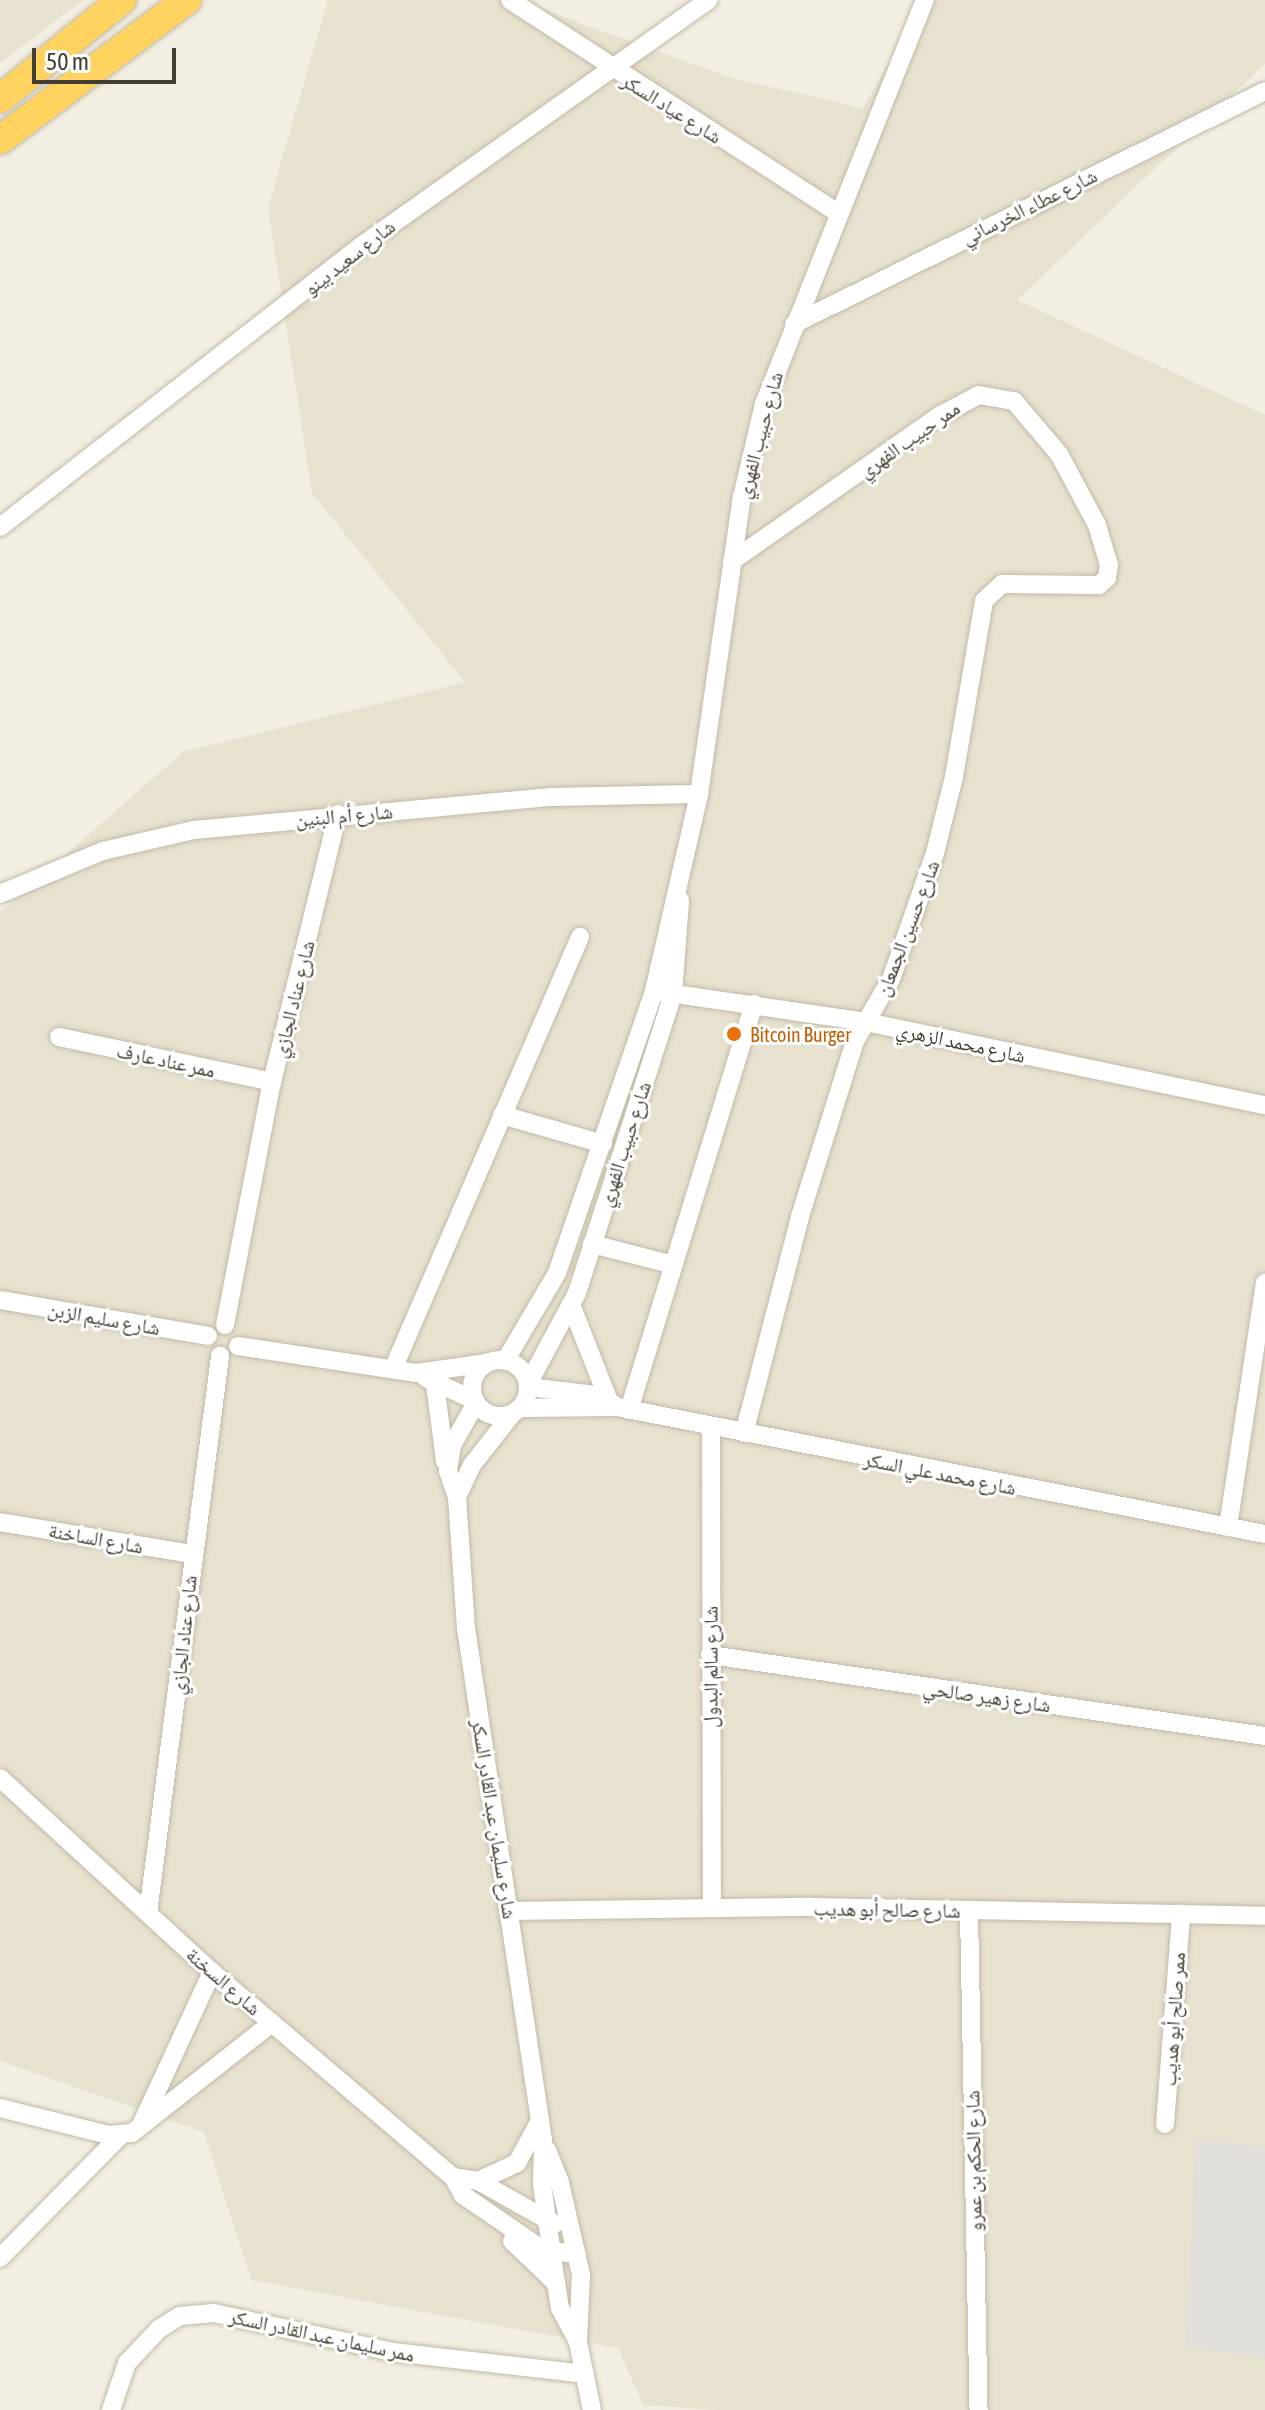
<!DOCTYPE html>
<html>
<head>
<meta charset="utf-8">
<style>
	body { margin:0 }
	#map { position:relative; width:1265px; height:2410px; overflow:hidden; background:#f2eee1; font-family:"Asap Condensed","Noto Naskh Arabic",sans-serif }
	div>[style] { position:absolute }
	.residential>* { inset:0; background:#e7e1cf }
	.parking>* { inset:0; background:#e2dfdb }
	.roads { filter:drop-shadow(0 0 2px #c1baa6) drop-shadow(0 0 2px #c1baa6) }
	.minor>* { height:18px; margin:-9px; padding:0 9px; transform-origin:9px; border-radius:9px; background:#fff }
	.minor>.ring { margin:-9px; padding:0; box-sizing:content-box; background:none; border:18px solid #fff; border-radius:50% }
	.highway>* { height:28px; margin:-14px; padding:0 14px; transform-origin:14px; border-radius:14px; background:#ffd360 }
	.dots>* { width:22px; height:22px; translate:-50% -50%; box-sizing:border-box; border:4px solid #fff; border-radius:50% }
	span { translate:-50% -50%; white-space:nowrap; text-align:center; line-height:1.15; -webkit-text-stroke:6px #fff; paint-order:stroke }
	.street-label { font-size:20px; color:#443e32 }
	.food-label { font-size:20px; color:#c56008 }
	.left { translate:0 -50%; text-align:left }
	.scale { position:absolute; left:32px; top:48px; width:144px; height:36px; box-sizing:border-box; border:4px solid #443e32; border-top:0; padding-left:10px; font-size:24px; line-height:28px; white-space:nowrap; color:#443e32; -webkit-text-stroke:6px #fff; paint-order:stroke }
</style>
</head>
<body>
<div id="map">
	<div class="residential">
		<i style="clip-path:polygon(0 0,83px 0,0 63px)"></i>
		<i style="clip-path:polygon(328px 0,516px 0,735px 79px,863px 108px,925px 0,1265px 0,1265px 64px,1017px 300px,1265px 415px,1265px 2410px,716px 2410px,643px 2405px,618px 2348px,251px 2280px,204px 2132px,0 2061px,0 912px,183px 752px,465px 682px,312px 493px,268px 207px)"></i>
	</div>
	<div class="parking">
		<i style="clip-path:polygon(1196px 2139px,1265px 2148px,1265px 2358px,1186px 2347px)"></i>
	</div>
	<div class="roads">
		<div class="minor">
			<i style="left:510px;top:0;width:389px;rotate:33deg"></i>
			<i style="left:794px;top:324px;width:525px;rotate:-26.32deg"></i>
			<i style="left:0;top:527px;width:461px;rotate:-37.9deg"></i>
			<i style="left:364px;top:244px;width:422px;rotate:-35.3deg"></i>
			<i style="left:732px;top:561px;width:253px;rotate:-35deg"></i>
			<i style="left:939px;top:416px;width:45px;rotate:-27.7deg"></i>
			<i style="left:979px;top:395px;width:36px;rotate:10deg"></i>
			<i style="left:1014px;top:401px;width:70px;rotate:49.7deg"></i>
			<i style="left:1059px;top:454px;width:81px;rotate:61.8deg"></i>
			<i style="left:1097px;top:525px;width:42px;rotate:73.3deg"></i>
			<i style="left:1109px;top:565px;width:13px;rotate:99deg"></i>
			<i style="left:1107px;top:578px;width:11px;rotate:139deg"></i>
			<i style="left:1099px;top:585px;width:97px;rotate:-179.4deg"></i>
			<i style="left:1002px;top:584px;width:25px;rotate:137deg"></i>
			<i style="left:984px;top:601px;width:179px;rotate:99.7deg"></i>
			<i style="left:954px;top:777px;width:78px;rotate:104deg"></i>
			<i style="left:935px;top:853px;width:133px;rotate:109.2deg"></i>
			<i style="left:891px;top:979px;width:72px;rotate:120.1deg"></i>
			<i style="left:855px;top:1041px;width:184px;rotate:107.4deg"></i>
			<i style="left:800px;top:1217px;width:223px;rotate:104.5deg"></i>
			<i style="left:0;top:894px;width:112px;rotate:-22.7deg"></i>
			<i style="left:103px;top:851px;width:93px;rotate:-13deg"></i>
			<i style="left:194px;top:830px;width:359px;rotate:-5.3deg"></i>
			<i style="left:551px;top:797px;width:148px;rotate:-1.2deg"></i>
			<i style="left:654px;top:991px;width:214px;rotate:8.3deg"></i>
			<i style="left:866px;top:1022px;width:408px;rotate:11.8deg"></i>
			<i style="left:59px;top:1037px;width:218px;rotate:11.9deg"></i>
			<i style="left:502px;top:1115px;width:105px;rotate:16deg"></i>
			<i style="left:592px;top:1244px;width:81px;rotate:14.4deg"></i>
			<i style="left:0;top:1300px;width:211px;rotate:9.8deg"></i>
			<i style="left:572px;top:1307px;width:99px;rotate:68.6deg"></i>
			<i style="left:225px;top:1325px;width:248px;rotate:-79.1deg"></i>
			<i style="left:272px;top:1082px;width:276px;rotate:-76.2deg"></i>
			<i style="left:238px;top:1346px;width:181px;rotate:8.6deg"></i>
			<i style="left:417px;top:1373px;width:71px;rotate:-8.1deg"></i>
			<i class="ring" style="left:472px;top:1360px;width:38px;height:38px"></i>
			<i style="left:505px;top:1361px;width:102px;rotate:-59.4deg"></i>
			<i style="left:557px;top:1273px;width:298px;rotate:-71deg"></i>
			<i style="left:654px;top:991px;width:202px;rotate:-77.1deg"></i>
			<i style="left:699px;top:794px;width:300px;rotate:-81.8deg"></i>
			<i style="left:742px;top:497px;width:96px;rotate:-76.7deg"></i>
			<i style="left:764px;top:404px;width:435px;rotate:-68.3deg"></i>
			<i style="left:393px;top:1369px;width:471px;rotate:-66.6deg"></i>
			<i style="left:426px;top:1378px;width:53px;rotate:24.6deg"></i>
			<i style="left:435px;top:1384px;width:78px;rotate:82.6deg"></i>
			<i style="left:528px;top:1384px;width:103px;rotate:-61.7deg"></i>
			<i style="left:577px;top:1293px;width:314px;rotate:-72.2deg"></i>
			<i style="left:673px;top:994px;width:94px;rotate:-85.7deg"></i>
			<i style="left:528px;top:1387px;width:68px;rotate:6.7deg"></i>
			<i style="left:596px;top:1395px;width:21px;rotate:28deg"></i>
			<i style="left:476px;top:1403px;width:48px;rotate:119.7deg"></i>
			<i style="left:452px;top:1445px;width:26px;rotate:99deg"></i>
			<i style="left:448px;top:1471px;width:28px;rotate:71deg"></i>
			<i style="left:457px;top:1497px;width:131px;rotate:86.1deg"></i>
			<i style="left:466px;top:1628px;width:518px;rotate:81.45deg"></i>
			<i style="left:543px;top:2140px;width:44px;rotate:91.3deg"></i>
			<i style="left:542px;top:2184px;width:100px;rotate:82deg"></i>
			<i style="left:556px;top:2283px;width:25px;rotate:81deg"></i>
			<i style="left:560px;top:2308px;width:38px;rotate:62deg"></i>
			<i style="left:578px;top:2342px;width:69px;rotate:78.4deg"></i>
			<i style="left:520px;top:1408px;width:97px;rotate:-0.6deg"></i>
			<i style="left:617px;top:1407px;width:660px;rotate:11.09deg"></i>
			<i style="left:629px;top:1410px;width:425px;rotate:-72.9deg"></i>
			<i style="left:711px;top:1427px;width:480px;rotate:89.9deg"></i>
			<i style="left:457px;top:1497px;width:35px;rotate:-65deg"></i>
			<i style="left:472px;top:1465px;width:65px;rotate:-51.9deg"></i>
			<i style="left:0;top:1522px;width:195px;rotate:9.5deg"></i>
			<i style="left:1228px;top:1527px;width:247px;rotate:-81.4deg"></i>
			<i style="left:710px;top:1655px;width:561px;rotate:8.3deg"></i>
			<i style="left:0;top:1778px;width:287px;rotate:42.5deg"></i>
			<i style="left:212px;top:1972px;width:316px;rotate:40.4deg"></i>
			<i style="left:453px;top:2177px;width:21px;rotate:61deg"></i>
			<i style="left:463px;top:2195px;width:97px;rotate:34.5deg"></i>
			<i style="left:543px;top:2250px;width:34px;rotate:7deg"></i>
			<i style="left:509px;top:1911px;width:302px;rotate:-0.8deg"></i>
			<i style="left:811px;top:1907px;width:454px;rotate:1.1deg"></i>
			<i style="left:969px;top:1911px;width:499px;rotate:88.9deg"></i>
			<i style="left:148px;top:1913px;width:562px;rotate:-82.63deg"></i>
			<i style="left:0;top:2108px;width:111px;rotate:14deg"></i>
			<i style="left:108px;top:2135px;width:24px;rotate:-5deg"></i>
			<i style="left:132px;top:2133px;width:178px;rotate:-38.2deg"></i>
			<i style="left:1165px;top:2124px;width:211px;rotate:-85.6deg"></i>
			<i style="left:141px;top:2125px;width:169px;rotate:-65.1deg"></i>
			<i style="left:547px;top:2150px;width:35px;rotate:68deg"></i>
			<i style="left:560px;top:2183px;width:94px;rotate:77.1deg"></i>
			<i style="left:581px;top:2275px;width:67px;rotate:92.6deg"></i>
			<i style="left:453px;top:2177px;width:25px;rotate:9deg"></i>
			<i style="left:478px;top:2181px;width:88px;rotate:29.2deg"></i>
			<i style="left:478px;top:2181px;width:43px;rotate:-24.8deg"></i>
			<i style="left:517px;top:2163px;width:44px;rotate:-61.7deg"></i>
			<i style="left:512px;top:2241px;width:61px;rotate:43.7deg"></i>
			<i style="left:0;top:2258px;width:173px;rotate:-45.5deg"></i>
			<i style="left:111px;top:2410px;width:50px;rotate:-71.2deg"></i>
			<i style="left:127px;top:2363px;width:47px;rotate:-46.7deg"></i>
			<i style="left:159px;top:2329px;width:25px;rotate:-32deg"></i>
			<i style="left:180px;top:2316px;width:34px;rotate:-5deg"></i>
			<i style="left:214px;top:2313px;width:183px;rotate:12.3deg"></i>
			<i style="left:393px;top:2352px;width:193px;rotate:6.5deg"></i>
		</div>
		<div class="highway">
			<i style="left:0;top:99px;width:157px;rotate:-39.1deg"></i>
			<i style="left:0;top:140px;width:234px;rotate:-36.8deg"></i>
		</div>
	</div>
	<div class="dots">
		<i style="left:734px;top:1034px;background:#e8710a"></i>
	</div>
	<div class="street-label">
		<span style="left:672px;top:108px;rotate:32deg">شارع عياد السكر</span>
		<span style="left:1029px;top:206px;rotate:-26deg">شارع عطاء الخرساني</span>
		<span style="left:349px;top:257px;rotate:-38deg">شارع سعيد بينو</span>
		<span style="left:759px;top:435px;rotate:-75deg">شارع حبيب الفهري</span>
		<span style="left:909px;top:439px;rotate:-35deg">ممر حبيب الفهري</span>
		<span style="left:344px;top:815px;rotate:-5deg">شارع أم البنين</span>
		<span style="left:907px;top:928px;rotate:-69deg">شارع حسين الجمعان</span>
		<span style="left:293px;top:999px;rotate:-76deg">شارع عناد الجازي</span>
		<span style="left:961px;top:1042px;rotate:12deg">شارع محمد الزهري</span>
		<span style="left:166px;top:1060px;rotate:12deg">ممر عناد عارف</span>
		<span style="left:624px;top:1144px;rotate:-72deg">شارع حبيب الفهري</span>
		<span style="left:104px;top:1318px;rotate:10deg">شارع سليم الزبن</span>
		<span style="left:940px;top:1473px;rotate:11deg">شارع محمد علي السكر</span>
		<span style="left:96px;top:1538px;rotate:10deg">شارع الساخنة</span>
		<span style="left:183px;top:1635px;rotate:-84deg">شارع عناد الجازي</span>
		<span style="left:710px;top:1667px;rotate:-90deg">شارع سالم البدول</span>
		<span style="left:987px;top:1696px;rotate:8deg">شارع زهير صالحي</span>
		<span style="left:495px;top:1819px;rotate:81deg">شارع سليمان عبد القادر السكر</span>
		<span style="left:887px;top:1909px;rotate:1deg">شارع صالح أبو هديب</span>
		<span style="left:224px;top:1981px;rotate:41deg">شارع السخنة</span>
		<span style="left:1173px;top:2019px;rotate:-86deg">ممر صالح أبو هديب</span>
		<span style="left:973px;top:2161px;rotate:-91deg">شارع الحكم بن عمرو</span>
		<span style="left:322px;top:2335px;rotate:12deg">ممر سليمان عبد القادر السكر</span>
	</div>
	<div class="food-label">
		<span class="left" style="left:750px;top:1034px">Bitcoin Burger</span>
	</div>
	<div class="scale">50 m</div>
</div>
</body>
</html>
